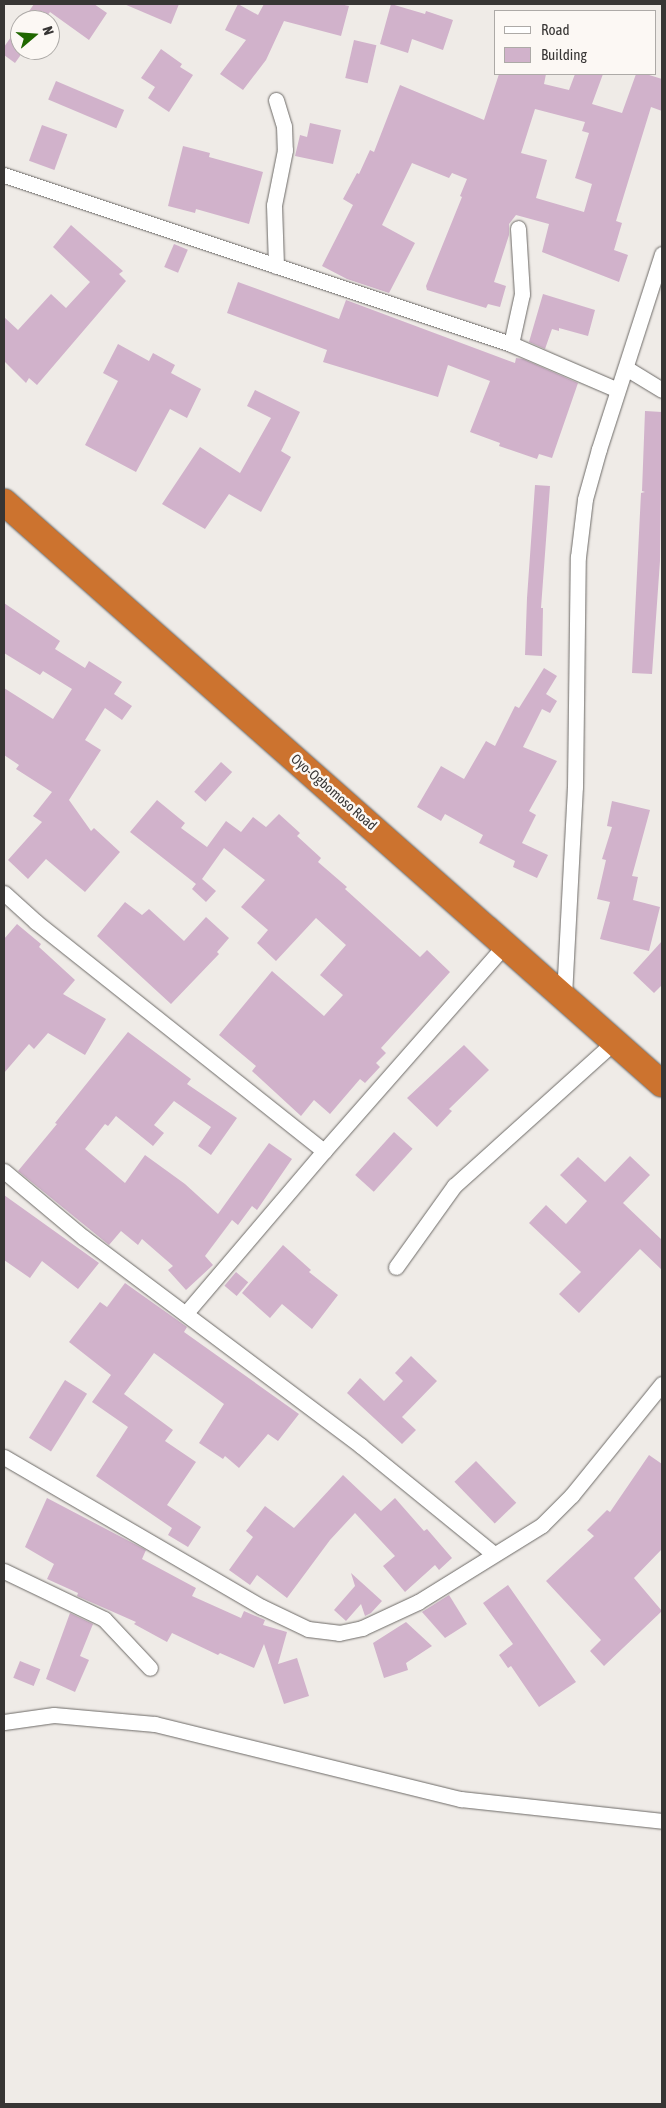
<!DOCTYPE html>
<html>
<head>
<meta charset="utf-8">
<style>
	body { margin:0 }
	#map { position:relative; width:666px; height:2108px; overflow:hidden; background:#efebe7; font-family:"Asap Condensed",sans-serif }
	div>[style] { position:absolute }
	.building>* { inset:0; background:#d1b2cb; transform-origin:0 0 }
	.roads { filter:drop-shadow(0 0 1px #6d6a67) drop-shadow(0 0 1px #6d6a67) }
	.street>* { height:15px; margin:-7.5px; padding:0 7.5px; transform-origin:7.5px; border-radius:7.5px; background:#fff }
	.highway>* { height:26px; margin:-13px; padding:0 13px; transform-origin:13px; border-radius:13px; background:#cc732f }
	span { translate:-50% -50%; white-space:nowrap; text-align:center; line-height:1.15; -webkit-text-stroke:5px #fcf8f4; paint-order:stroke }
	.street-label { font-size:14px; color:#373534 }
	.frame { position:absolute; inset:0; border:5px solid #373534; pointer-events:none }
	.legend { position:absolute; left:494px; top:10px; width:162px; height:65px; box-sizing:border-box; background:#fcf8f4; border:1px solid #adaaa7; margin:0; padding:6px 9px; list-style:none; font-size:15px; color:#373534 }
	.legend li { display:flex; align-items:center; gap:10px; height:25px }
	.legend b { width:25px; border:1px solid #adaaa7 }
	.north { position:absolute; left:10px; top:10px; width:50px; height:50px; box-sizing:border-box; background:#fcf8f4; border:1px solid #adaaa7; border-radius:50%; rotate:72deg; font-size:14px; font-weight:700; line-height:20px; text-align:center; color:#373534 }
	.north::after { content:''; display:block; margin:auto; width:18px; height:22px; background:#1f6700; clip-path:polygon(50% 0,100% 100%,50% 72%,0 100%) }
</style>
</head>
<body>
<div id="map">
	<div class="building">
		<i style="clip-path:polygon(34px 4px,94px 4px,107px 13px,89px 40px,50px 12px,44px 20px,23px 20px)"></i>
		<i style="clip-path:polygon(124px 4px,179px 4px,171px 24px)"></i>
		<i style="clip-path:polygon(238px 4px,258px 15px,264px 4px,340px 4px,349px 6px,341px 36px,284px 21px,266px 60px,243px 90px,220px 74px,246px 40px,225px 30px)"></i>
		<i style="clip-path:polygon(391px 4px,425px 14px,426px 11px,453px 20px,443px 50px,412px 39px,408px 53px,380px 44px)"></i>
		<i style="clip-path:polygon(20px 24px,20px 56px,15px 63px,4px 55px,4px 47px)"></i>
		<i style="left:354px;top:40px;width:23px;height:39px;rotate:13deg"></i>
		<i style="clip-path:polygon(161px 49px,182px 64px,180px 67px,193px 75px,169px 112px,148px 98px,155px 87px,141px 78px)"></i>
		<i style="clip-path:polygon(evenodd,499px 74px,546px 74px,544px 84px,569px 90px,575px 74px,603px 74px,592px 104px,622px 113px,636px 74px,646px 74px,662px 79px,662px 111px,651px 107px,616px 221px,622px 223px,614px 250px,628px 255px,619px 282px,542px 252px,549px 224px,516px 215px,509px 224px,509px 235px,494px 282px,506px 286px,500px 307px,488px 304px,486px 308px,427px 290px,426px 286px,462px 197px,460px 196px,467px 179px,452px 173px,449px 178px,412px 163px,382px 225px,415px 243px,389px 293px,347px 279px,322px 266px,353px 205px,343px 199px,357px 173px,359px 174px,370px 150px,374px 152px,400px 85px,484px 120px,499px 74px,535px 109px,585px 122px,582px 131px,589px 133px,575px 178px,592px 184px,584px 212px,536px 198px,547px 160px,521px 153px,535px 109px)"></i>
		<i style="left:56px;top:81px;width:74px;height:20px;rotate:23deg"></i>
		<i style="clip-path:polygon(310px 123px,341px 130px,333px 164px,295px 156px,300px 135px,307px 137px)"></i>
		<i style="left:42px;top:125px;width:27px;height:38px;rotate:20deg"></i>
		<i style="clip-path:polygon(183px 146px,210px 153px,209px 157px,263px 172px,249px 224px,196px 209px,195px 213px,168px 206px)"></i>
		<i style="clip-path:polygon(71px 225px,123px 271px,119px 274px,126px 281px,37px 385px,29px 378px,26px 383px,4px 361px,4px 317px,18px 330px,51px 294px,66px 308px,90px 282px,53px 247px)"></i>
		<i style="left:174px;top:244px;width:15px;height:25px;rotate:23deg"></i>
		<i style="clip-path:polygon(238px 282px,339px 319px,346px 300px,515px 363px,516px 358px,523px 359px,578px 383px,552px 458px,539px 454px,537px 459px,499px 446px,500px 443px,470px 432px,490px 381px,448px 365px,438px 397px,323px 362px,327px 350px,227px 313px)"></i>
		<i style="clip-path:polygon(543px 294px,595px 310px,588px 336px,559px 328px,559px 331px,552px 329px,545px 349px,529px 342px)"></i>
		<i style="clip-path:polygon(118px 344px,149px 361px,153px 353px,175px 365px,171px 373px,201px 389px,187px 418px,170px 409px,136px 472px,85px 445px,118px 381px,103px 373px)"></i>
		<i style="clip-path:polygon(255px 390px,300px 412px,281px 451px,291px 457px,261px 512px,229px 494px,205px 529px,162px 504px,200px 447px,240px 473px,271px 418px,247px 406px)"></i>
		<i style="clip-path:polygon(645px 411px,662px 412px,660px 561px,652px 674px,632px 673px,641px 493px,645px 492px,642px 491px)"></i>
		<i style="clip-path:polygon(535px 485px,550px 486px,541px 608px,543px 608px,542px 656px,525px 655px,527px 598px)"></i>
		<i style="clip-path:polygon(4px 603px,60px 641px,55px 649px,85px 668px,89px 661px,122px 682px,114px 694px,132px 706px,122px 720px,105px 708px,85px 740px,101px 750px,69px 800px,91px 831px,94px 828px,120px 852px,85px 892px,46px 859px,28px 879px,8px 860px,42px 822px,33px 816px,52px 792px,16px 769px,19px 765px,4px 755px,4px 688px,53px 719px,72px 689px,43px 671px,40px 675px,4px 653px)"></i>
		<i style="clip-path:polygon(544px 668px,557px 676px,546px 694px,557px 701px,550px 713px,542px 709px,523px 747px,557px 761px,529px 811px,536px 815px,522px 843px,548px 855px,537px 878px,513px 867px,515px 861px,479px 843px,483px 835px,445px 814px,441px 821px,417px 807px,441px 766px,464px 779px,486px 741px,495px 746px,515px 706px,519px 708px)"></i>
		<i style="left:221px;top:762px;width:15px;height:40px;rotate:42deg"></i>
		<i style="clip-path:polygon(157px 800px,185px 823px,181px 828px,207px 847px,226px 821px,241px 832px,253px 817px,266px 827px,279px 814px,300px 833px,297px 836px,321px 858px,318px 862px,347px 887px,345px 889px,420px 957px,427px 950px,450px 972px,381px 1048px,386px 1053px,376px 1063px,380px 1067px,365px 1083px,360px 1079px,330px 1114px,314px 1100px,301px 1116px,252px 1071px,256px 1066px,219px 1035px,272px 971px,324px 1016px,343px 995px,320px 975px,346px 945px,316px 918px,276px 961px,257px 943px,268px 930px,241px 907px,265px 880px,224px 848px,202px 879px,216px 891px,206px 902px,192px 889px,196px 884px,130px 832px)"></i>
		<i style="clip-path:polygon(612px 801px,650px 810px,632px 876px,638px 877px,633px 900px,660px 907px,649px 951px,600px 939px,610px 902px,597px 899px,606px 860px,602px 859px,612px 827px,607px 826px)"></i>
		<i style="clip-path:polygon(125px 902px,142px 915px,149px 909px,184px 941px,206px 917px,229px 938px,217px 952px,219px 954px,171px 1004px,97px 936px)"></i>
		<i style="clip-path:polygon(17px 924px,41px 944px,39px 947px,75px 980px,63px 994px,106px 1019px,85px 1055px,48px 1033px,34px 1049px,29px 1044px,4px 1073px,4px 939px)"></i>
		<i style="clip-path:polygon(662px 941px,662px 985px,654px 993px,633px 973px)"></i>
		<i style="clip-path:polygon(128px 1032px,191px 1079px,187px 1084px,237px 1118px,211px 1155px,198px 1146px,211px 1127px,174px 1101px,154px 1125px,164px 1133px,153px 1146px,116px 1116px,108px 1126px,105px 1124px,85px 1149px,125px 1183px,145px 1155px,185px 1184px,218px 1214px,269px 1143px,292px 1159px,257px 1210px,252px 1206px,238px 1225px,232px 1220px,205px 1256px,213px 1265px,186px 1290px,168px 1270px,173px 1266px,142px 1239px,138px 1245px,121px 1231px,109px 1245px,18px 1171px,57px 1124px,55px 1123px)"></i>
		<i style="clip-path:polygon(464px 1045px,489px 1070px,449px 1109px,452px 1111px,437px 1127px,407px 1098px)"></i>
		<i style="left:394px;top:1132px;width:25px;height:58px;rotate:42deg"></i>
		<i style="clip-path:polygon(630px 1156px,650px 1175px,623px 1203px,662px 1240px,662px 1270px,640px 1249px,579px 1313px,559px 1294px,581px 1272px,529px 1223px,546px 1205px,566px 1224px,587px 1201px,560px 1175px,578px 1157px,605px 1182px)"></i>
		<i style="clip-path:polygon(4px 1195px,99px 1263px,78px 1289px,42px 1261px,30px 1278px,4px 1260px)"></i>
		<i style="clip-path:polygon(283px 1245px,311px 1270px,309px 1272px,338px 1295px,312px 1329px,282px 1304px,270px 1318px,242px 1293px)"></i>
		<i style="left:236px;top:1272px;width:16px;height:18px;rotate:40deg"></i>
		<i style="clip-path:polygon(125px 1283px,187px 1327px,184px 1332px,299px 1414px,278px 1441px,268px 1434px,239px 1468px,225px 1456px,223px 1459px,199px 1443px,224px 1404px,154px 1353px,124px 1394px,173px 1430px,165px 1441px,196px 1462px,167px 1505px,201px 1527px,188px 1547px,168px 1535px,172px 1528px,96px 1476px,128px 1427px,92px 1402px,111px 1375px,69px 1342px,100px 1302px,107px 1307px)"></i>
		<i style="clip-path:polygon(411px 1356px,437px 1381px,402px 1417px,416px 1430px,402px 1444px,347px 1393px,360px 1378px,384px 1401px,403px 1381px,395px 1373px)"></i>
		<i style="left:65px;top:1380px;width:26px;height:68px;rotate:32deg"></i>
		<i style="clip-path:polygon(649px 1455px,662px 1464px,662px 1549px,634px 1578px,662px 1611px,604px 1666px,590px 1651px,601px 1640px,546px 1581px,594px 1536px,587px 1530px,607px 1510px,610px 1512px)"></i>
		<i style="left:476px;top:1461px;width:58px;height:30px;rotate:46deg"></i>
		<i style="clip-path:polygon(343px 1475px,381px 1511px,395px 1498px,424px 1531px,427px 1529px,452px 1558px,439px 1570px,435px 1565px,405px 1592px,383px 1566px,395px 1556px,355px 1513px,330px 1540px,287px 1598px,257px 1575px,250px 1585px,229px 1570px,253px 1537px,246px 1531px,265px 1506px,294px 1528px)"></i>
		<i style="clip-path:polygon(47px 1498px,146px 1550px,142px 1559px,196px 1588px,192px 1596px,241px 1618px,244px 1611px,265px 1620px,263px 1625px,287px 1632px,278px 1664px,297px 1658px,309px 1696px,284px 1704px,264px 1644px,254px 1668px,220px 1653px,218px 1655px,172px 1633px,167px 1642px,134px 1624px,136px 1622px,77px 1596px,78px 1593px,47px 1579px,54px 1564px,25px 1547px)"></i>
		<i style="clip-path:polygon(351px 1573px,382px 1601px,371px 1613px,365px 1616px,361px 1604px,346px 1621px,334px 1610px,355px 1586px)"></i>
		<i style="clip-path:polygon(508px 1585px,576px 1682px,539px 1707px,511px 1666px,508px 1668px,499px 1655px,513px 1644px,483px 1603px)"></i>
		<i style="clip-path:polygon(449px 1595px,467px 1624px,445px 1638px,422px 1612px)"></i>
		<i style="clip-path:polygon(70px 1613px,93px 1624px,80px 1656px,89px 1660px,75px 1692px,46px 1679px)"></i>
		<i style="clip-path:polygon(406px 1622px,432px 1646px,406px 1663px,408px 1670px,384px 1678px,373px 1643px)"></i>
		<i style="left:20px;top:1661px;width:22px;height:18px;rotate:22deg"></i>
	</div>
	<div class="roads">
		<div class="street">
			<i style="left:276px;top:100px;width:27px;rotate:73deg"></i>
			<i style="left:284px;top:126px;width:24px;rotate:88deg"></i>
			<i style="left:285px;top:150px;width:56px;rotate:101.3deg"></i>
			<i style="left:274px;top:205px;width:61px;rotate:88.1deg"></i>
			<i style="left:4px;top:175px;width:534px;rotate:18.43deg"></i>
			<i style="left:511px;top:344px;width:116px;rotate:23.3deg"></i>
			<i style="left:511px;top:344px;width:51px;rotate:-77.6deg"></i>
			<i style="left:522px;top:294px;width:66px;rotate:-93.5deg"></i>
			<i style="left:626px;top:368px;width:42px;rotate:31.4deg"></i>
			<i style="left:4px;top:893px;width:43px;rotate:42.2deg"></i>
			<i style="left:36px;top:922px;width:368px;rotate:38.5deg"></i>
			<i style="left:564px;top:996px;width:209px;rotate:-87deg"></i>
			<i style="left:575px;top:787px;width:230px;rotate:-89.3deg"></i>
			<i style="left:578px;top:557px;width:58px;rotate:-83.1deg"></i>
			<i style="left:585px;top:499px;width:52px;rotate:-74.4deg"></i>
			<i style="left:599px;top:449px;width:205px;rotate:-72.1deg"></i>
			<i style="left:4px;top:1171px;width:103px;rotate:39.9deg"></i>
			<i style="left:83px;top:1237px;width:348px;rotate:36.9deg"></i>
			<i style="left:361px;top:1446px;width:171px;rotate:39.1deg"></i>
			<i style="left:396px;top:1267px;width:100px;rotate:-54.4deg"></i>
			<i style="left:454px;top:1186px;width:214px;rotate:-42deg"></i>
			<i style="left:186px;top:1313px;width:213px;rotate:-49.6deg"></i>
			<i style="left:324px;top:1151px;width:276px;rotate:-48.7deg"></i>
			<i style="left:4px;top:1457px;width:298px;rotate:30.2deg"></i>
			<i style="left:262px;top:1607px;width:51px;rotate:25.6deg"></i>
			<i style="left:308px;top:1629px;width:31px;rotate:7deg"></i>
			<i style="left:339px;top:1633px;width:24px;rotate:-12deg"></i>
			<i style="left:362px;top:1628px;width:62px;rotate:-24.9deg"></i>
			<i style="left:418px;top:1602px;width:146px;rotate:-31.8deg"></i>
			<i style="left:542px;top:1525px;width:42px;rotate:-45deg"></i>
			<i style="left:572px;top:1495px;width:143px;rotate:-51deg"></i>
			<i style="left:4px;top:1571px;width:111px;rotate:25.6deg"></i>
			<i style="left:104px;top:1619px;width:67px;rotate:46.8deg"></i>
			<i style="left:4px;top:1722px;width:50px;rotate:-8deg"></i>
			<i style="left:54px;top:1715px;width:101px;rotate:5.1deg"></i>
			<i style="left:155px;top:1724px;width:315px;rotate:13.8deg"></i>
			<i style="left:461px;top:1799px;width:202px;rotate:6.2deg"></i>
		</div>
		<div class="highway">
			<i style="left:4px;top:502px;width:878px;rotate:41.49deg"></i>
		</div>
	</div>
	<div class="street-label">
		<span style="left:334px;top:792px;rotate:41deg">Oyo-Ogbomoso Road</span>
	</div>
	<div class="frame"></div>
	<ul class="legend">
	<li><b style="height:6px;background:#fff"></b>Road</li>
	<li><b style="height:14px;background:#d1b2cb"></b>Building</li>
	</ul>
	<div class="north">N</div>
</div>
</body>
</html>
